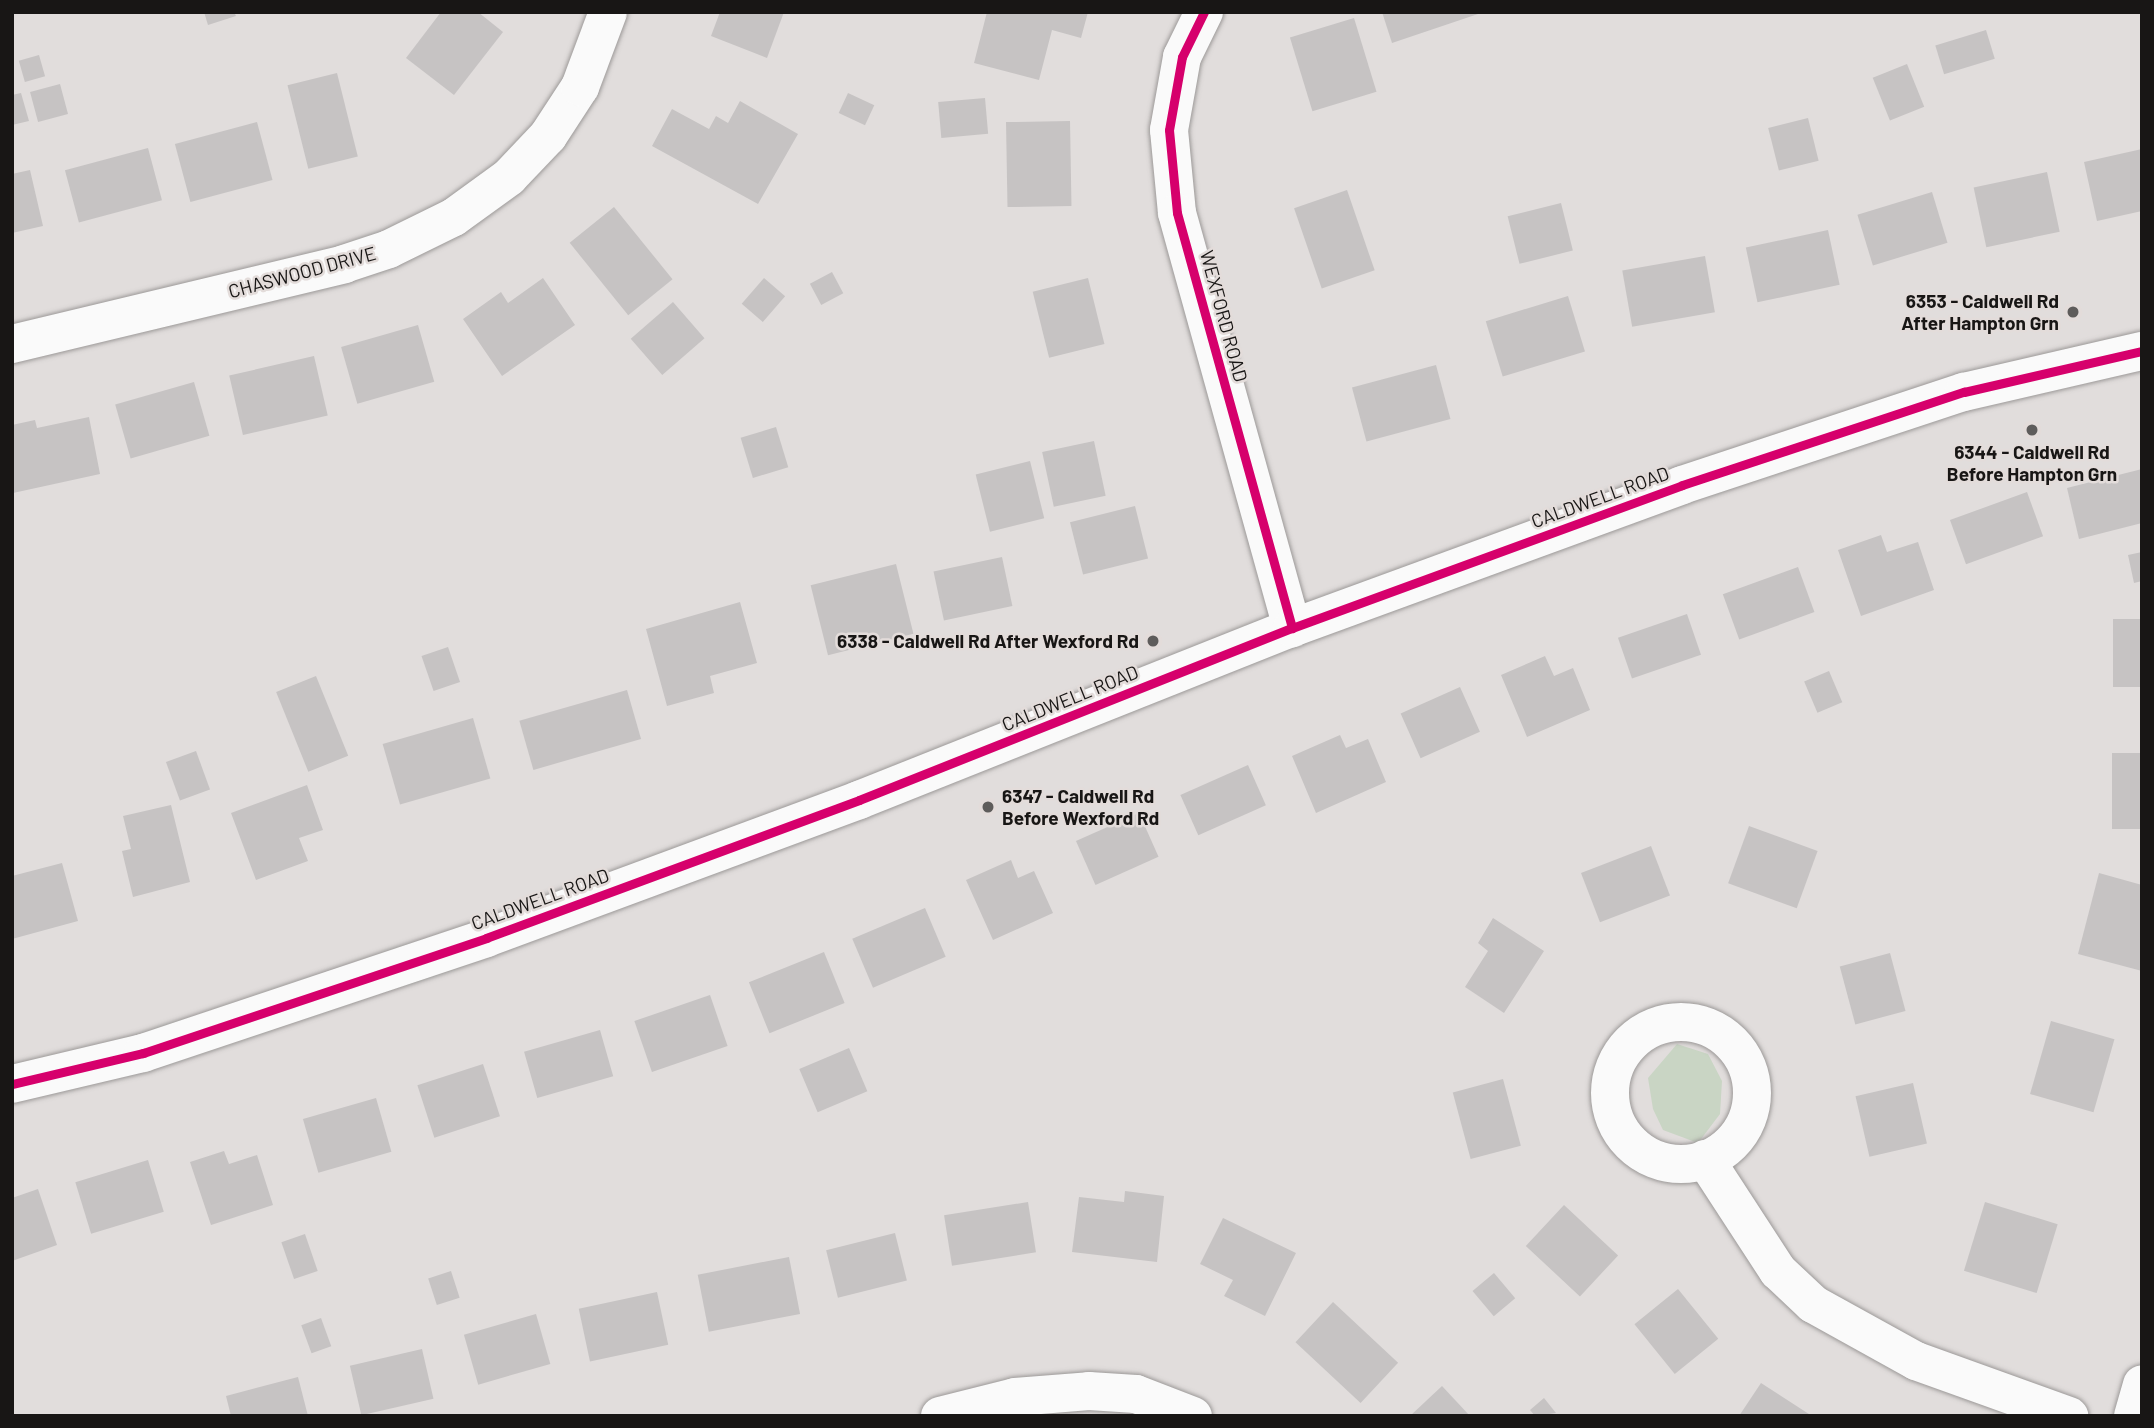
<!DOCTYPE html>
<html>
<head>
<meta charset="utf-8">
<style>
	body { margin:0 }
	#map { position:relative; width:2154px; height:1428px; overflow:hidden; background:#e1dddc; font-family:Barlow,sans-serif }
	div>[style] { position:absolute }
	.green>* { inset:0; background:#c9d5c4 }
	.building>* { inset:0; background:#c6c3c3; transform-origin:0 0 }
	.roads { filter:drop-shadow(0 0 2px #9c9998) drop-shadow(0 0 2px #9c9998) }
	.minor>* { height:38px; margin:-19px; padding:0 19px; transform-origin:19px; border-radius:19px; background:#fafafa }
	.minor>.ring { margin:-19px; padding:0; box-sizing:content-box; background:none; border:38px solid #fafafa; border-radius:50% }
	.tertiary>* { height:38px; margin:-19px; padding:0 19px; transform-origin:19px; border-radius:19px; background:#fafafa }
	.cycleway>* { height:9px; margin:-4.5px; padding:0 4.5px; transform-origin:4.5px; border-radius:4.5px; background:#d6006c }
	.dots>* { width:19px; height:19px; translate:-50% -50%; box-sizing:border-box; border:4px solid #e3dcda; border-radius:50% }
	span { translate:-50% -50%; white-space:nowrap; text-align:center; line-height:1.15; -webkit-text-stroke:5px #e3dcda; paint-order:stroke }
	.street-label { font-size:19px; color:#181615 }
	.poi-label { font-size:19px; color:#181615; font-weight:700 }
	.right { translate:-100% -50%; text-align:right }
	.left { translate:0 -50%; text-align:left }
	.frame { position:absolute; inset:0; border:14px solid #181615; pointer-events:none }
</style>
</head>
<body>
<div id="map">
	<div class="green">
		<i style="clip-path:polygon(1677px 1044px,1708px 1054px,1722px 1081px,1720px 1114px,1698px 1143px,1663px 1130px,1653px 1109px,1648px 1078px)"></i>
	</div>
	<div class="building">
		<i style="clip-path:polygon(204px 12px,234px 12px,236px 16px,208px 25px)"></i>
		<i style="clip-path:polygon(441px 12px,478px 12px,503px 32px,454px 95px,406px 58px)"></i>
		<i style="clip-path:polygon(720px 12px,784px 12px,767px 58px,711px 36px)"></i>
		<i style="clip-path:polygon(987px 12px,1088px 12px,1081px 38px,1052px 30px,1039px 80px,974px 63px)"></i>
		<i style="clip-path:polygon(1382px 12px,1477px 12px,1478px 14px,1392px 43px)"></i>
		<i style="left:1354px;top:18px;width:77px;height:67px;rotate:73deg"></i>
		<i style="left:1986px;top:30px;width:30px;height:53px;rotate:73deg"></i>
		<i style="left:39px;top:55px;width:22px;height:21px;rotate:74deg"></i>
		<i style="left:1907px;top:64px;width:46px;height:37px;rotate:68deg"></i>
		<i style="left:337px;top:73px;width:86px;height:51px;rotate:76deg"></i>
		<i style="left:60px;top:84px;width:31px;height:31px;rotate:75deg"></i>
		<i style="clip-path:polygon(21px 93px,29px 121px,12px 125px,12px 95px)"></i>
		<i style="left:848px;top:93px;width:29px;height:22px;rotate:25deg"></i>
		<i style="left:985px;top:98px;width:36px;height:47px;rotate:85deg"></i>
		<i style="clip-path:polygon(740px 101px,798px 134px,758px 204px,652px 146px,672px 109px,709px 129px,716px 116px,728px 123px)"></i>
		<i style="left:1808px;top:118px;width:44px;height:41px;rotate:76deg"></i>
		<i style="left:1070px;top:121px;width:85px;height:64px;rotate:89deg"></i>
		<i style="left:257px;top:122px;width:60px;height:85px;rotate:75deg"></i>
		<i style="left:148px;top:148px;width:54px;height:86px;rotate:75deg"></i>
		<i style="clip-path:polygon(2142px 149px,2142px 211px,2097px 221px,2084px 162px)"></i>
		<i style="clip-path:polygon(30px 170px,43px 226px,12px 233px,12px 174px)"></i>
		<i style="left:2047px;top:172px;width:61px;height:75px;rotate:78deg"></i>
		<i style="left:1347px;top:190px;width:85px;height:56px;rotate:71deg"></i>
		<i style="left:1932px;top:192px;width:53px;height:78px;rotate:73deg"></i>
		<i style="left:1561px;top:203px;width:49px;height:55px;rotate:76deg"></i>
		<i style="left:614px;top:207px;width:93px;height:57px;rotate:51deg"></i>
		<i style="left:1828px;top:230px;width:56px;height:84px;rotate:78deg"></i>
		<i style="left:1705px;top:256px;width:57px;height:84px;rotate:80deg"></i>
		<i style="left:832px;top:272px;width:24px;height:25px;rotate:62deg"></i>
		<i style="clip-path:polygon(543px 278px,575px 325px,502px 376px,463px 319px,501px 292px,508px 303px)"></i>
		<i style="left:764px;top:278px;width:28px;height:34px;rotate:41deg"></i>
		<i style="left:1088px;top:278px;width:68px;height:57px;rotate:76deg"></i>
		<i style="left:1568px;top:296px;width:58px;height:86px;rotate:73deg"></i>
		<i style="left:673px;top:302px;width:48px;height:56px;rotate:49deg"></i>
		<i style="left:418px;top:325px;width:59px;height:80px;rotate:74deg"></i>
		<i style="left:314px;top:356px;width:61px;height:87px;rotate:77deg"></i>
		<i style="left:1436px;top:365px;width:56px;height:87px;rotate:75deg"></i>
		<i style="left:194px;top:382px;width:56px;height:82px;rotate:74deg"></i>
		<i style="clip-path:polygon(89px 417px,100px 474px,13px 493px,12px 425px,35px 420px,37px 428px)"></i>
		<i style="left:776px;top:427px;width:42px;height:37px;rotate:73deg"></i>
		<i style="left:1094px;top:441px;width:56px;height:53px;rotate:78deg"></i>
		<i style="left:1030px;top:461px;width:59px;height:56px;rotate:76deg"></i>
		<i style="clip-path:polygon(2142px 469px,2142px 523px,2079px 539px,2067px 488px)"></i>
		<i style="left:2027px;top:492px;width:47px;height:82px;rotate:70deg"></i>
		<i style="left:1135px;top:506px;width:54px;height:67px;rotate:76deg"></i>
		<i style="clip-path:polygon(1881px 535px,1887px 552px,1918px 542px,1934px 590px,1861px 616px,1838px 550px)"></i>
		<i style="clip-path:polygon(2142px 552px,2142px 581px,2134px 583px,2128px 555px)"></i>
		<i style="left:1002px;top:557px;width:50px;height:70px;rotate:78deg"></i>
		<i style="left:896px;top:564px;width:72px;height:88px;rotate:76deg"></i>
		<i style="left:1798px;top:567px;width:48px;height:80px;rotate:70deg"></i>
		<i style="clip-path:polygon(740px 602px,757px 663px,710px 676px,714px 693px,667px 706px,646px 629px)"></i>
		<i style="left:1687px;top:614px;width:43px;height:73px;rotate:71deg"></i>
		<i style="left:2142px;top:619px;width:68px;height:29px;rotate:90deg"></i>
		<i style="left:448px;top:647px;width:37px;height:28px;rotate:71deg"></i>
		<i style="clip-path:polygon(1545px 656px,1554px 676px,1573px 668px,1590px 710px,1527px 737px,1501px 675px)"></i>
		<i style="left:1829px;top:671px;width:34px;height:27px;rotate:67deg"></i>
		<i style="left:316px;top:676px;width:86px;height:43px;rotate:68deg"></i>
		<i style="left:1460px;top:687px;width:49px;height:65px;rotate:66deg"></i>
		<i style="left:627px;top:690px;width:51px;height:112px;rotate:74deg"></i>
		<i style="left:473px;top:718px;width:63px;height:94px;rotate:74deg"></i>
		<i style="clip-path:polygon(1340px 735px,1346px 748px,1368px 739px,1386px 782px,1316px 813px,1292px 756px)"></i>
		<i style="left:196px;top:751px;width:41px;height:32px;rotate:70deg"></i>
		<i style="left:2112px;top:753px;width:30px;height:76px"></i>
		<i style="left:1248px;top:765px;width:44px;height:74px;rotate:66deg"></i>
		<i style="clip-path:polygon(307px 785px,323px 830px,299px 838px,308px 861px,256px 880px,231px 813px)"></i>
		<i style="clip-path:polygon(171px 805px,190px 882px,133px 897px,122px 851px,131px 849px,123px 816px)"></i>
		<i style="left:1139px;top:813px;width:48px;height:69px;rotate:66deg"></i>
		<i style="left:1749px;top:826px;width:73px;height:61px;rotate:20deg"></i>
		<i style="left:1651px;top:846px;width:53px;height:75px;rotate:69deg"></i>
		<i style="clip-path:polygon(1011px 860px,1018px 878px,1034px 871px,1053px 913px,993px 940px,966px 880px)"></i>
		<i style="clip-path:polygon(62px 863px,78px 921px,12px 939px,12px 876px)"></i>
		<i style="clip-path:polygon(2099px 873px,2142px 885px,2142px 971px,2078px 954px)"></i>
		<i style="left:925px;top:908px;width:53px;height:79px;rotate:67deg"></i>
		<i style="clip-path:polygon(1493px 918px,1544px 951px,1504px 1013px,1465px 987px,1488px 951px,1478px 943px)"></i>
		<i style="left:824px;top:952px;width:55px;height:81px;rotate:68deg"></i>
		<i style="left:1890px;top:953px;width:60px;height:52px;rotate:75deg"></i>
		<i style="left:710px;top:995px;width:54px;height:80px;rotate:71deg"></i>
		<i style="left:2051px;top:1021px;width:66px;height:76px;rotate:16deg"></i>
		<i style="left:600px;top:1030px;width:48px;height:79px;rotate:74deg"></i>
		<i style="left:849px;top:1048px;width:47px;height:54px;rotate:67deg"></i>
		<i style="left:483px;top:1064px;width:55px;height:69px;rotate:72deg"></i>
		<i style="left:1503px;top:1079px;width:69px;height:52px;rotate:75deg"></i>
		<i style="left:1913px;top:1083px;width:62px;height:59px;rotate:77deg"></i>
		<i style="left:376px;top:1098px;width:56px;height:76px;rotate:74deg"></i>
		<i style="clip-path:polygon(224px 1151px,229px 1164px,257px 1155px,273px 1205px,211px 1225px,190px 1162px)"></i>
		<i style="left:148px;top:1160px;width:54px;height:76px;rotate:73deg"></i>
		<i style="clip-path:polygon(38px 1189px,57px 1245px,12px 1261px,12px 1198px)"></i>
		<i style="clip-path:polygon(1125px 1191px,1164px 1196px,1157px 1262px,1072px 1252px,1079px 1197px,1124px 1202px)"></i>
		<i style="left:1028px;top:1202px;width:51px;height:85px;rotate:81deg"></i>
		<i style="left:1985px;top:1202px;width:76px;height:72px;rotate:17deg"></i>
		<i style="left:1564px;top:1205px;width:74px;height:56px;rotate:43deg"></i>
		<i style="clip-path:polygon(1223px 1218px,1296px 1253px,1265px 1316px,1224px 1296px,1233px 1280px,1200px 1264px)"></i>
		<i style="left:895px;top:1233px;width:49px;height:71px;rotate:76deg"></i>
		<i style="left:305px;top:1234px;width:39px;height:25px;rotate:71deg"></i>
		<i style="left:789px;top:1257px;width:58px;height:93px;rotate:79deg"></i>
		<i style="left:451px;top:1271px;width:28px;height:24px;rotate:72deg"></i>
		<i style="left:1494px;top:1273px;width:33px;height:28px;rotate:50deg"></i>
		<i style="left:1678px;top:1289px;width:64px;height:56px;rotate:51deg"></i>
		<i style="left:657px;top:1292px;width:54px;height:80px;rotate:78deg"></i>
		<i style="left:1333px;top:1302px;width:89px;height:55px;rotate:43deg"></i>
		<i style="left:536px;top:1314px;width:52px;height:75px;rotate:74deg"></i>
		<i style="left:321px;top:1318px;width:30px;height:21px;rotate:70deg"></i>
		<i style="left:422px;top:1349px;width:51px;height:74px;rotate:77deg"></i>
		<i style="clip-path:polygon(298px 1377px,308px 1416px,231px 1416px,226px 1396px)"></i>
		<i style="clip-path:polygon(1761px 1383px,1812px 1416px,1739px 1416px)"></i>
		<i style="clip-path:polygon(1442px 1386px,1470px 1416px,1410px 1416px)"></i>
		<i style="clip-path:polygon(1544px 1398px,1556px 1413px,1535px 1416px,1530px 1410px)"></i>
	</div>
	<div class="roads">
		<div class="minor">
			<i style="left:1204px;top:12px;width:50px;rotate:116.1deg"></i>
			<i style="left:1182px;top:57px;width:74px;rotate:100.1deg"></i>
			<i style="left:1169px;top:130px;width:83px;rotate:84.5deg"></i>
			<i style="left:1177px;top:213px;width:431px;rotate:74.5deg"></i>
			<i style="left:12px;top:344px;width:342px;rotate:-13.5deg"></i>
			<i style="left:344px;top:264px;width:47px;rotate:-18.4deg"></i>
			<i style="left:389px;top:249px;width:72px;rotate:-26.2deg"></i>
			<i style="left:454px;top:217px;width:68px;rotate:-36deg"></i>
			<i style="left:509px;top:177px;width:57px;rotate:-46.4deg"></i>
			<i style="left:548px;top:136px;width:59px;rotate:-56.9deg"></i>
			<i style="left:580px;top:87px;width:80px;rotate:-69.5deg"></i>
			<i class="ring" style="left:1610px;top:1022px;width:104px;height:104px"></i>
			<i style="left:1705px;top:1159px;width:134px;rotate:56.9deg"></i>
			<i style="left:1778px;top:1271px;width:48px;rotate:43.3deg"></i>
			<i style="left:1813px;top:1304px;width:118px;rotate:29deg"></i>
			<i style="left:1916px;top:1361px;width:163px;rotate:19.8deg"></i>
			<i style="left:940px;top:1416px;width:77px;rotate:-14.2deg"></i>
			<i style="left:1015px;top:1397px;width:74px;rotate:-4.6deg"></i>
			<i style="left:1089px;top:1391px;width:47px;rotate:3.7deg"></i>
			<i style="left:1136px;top:1394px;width:61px;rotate:21.1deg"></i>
		</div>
		<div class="tertiary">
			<i style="left:12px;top:1084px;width:135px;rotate:-13.3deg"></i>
			<i style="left:143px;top:1053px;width:362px;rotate:-18.5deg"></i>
			<i style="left:486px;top:938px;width:398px;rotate:-20.3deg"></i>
			<i style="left:859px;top:800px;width:466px;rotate:-21.7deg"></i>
			<i style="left:1292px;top:628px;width:415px;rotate:-20.1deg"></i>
			<i style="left:1682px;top:485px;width:297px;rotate:-18.3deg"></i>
			<i style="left:1964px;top:392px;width:183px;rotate:-13deg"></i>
			<i style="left:2133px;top:1416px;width:33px;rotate:-74deg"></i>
		</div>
	</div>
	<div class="cycleway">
		<i style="left:1204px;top:12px;width:50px;rotate:116.1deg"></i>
		<i style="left:1182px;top:57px;width:74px;rotate:100.1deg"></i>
		<i style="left:1169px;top:130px;width:83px;rotate:84.5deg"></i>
		<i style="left:1177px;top:213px;width:431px;rotate:74.5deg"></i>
		<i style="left:12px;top:1084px;width:135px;rotate:-13.3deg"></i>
		<i style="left:143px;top:1053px;width:362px;rotate:-18.5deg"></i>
		<i style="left:486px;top:938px;width:398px;rotate:-20.3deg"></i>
		<i style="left:859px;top:800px;width:466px;rotate:-21.7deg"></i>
		<i style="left:1292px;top:628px;width:415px;rotate:-20.1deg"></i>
		<i style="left:1682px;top:485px;width:297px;rotate:-18.3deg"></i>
		<i style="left:1964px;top:392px;width:183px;rotate:-13deg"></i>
	</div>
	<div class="dots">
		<i style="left:2073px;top:312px;background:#5e5c5b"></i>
		<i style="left:2032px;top:430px;background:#5e5c5b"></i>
		<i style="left:1153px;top:641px;background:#5e5c5b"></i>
		<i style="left:988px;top:807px;background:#5e5c5b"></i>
	</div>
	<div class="street-label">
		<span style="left:302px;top:272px;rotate:-15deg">CHASWOOD DRIVE</span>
		<span style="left:1224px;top:316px;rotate:75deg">WEXFORD ROAD</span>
		<span style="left:1600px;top:497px;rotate:-20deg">CALDWELL ROAD</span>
		<span style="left:1070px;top:698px;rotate:-22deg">CALDWELL ROAD</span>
		<span style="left:540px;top:899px;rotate:-20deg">CALDWELL ROAD</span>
	</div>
	<div class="poi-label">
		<span class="right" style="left:2059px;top:312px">6353 - Caldwell Rd<br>After Hampton Grn</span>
		<span style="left:2032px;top:463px">6344 - Caldwell Rd<br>Before Hampton Grn</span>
		<span class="right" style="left:1139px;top:641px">6338 - Caldwell Rd After Wexford Rd</span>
		<span class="left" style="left:1002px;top:807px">6347 - Caldwell Rd<br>Before Wexford Rd</span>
	</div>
	<div class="frame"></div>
</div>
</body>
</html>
